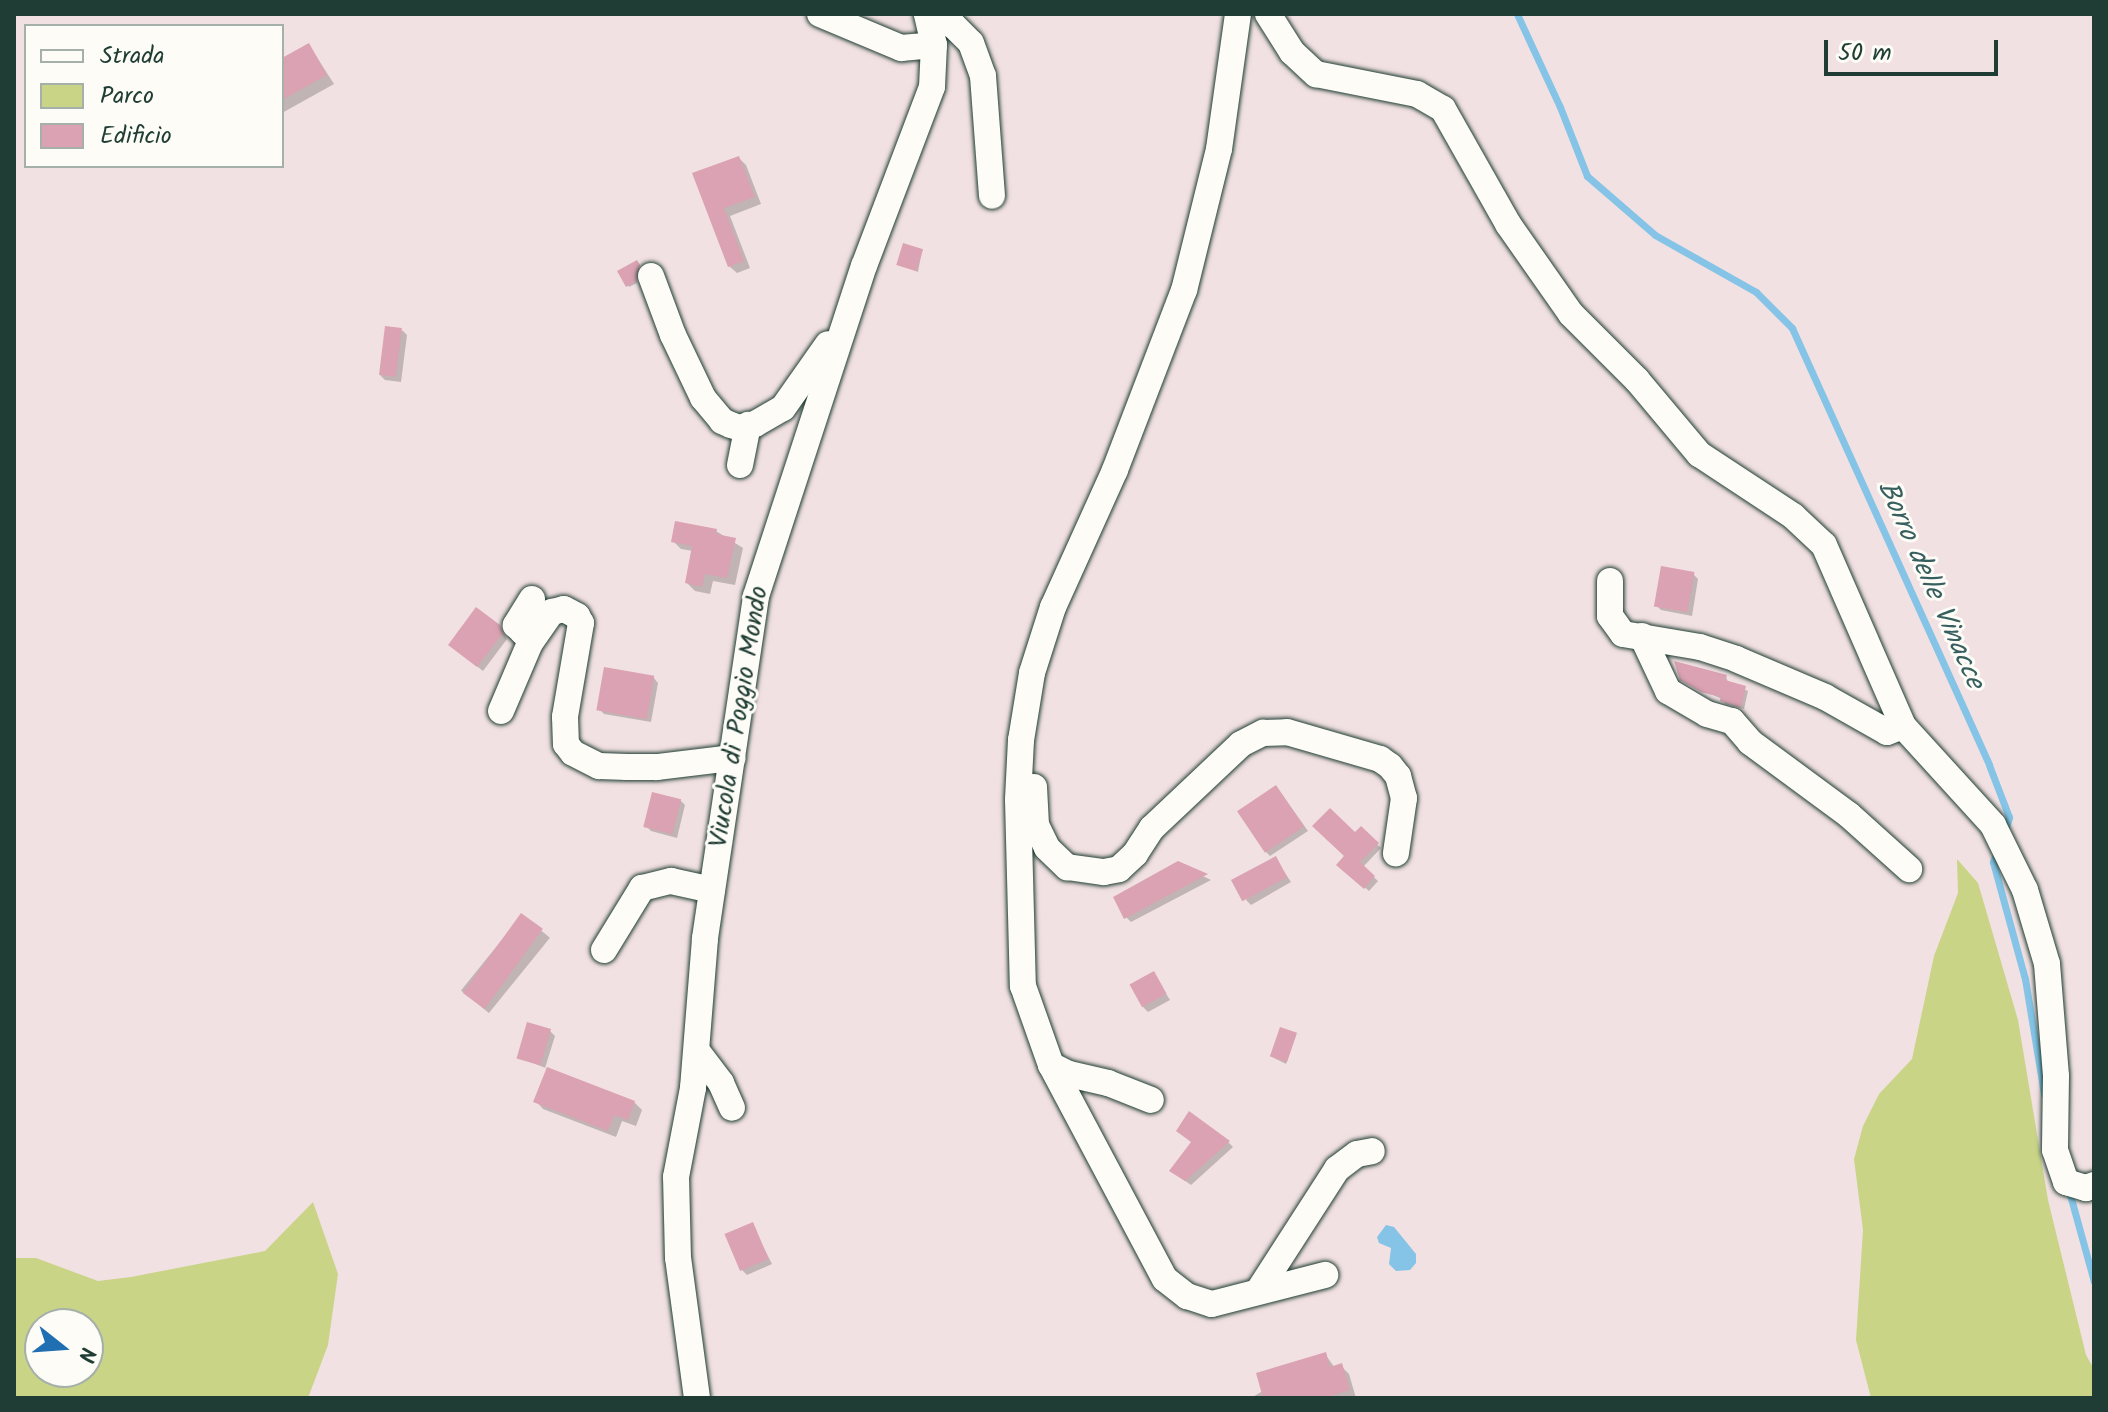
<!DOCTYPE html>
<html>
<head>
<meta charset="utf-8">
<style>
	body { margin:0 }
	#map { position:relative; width:2108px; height:1412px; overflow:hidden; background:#f2e1e2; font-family:Kalam,sans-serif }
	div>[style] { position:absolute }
	.green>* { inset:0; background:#c9d487 }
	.water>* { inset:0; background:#85c4e6 }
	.shadow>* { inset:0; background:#0003; transform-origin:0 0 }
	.stream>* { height:7px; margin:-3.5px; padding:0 3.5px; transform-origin:3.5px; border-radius:3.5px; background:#85c4e6 }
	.building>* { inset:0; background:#daa2b2; transform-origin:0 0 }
	.roads { filter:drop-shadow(0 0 2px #1f3d34) drop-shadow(0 0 2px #1f3d34) }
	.minor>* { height:26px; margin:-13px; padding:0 13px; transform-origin:13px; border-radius:13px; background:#fdfcf7 }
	span { translate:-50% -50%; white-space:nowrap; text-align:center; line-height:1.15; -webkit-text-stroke:6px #fdfcf7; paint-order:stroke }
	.street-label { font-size:26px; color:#1f3d34 }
	.water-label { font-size:28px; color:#385f60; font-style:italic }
	.frame { position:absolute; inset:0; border:16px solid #1f3d34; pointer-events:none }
	.legend { position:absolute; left:24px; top:24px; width:260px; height:144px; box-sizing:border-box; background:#fdfcf7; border:2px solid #a4b0a9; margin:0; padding:10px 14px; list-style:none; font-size:24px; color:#1f3d34 }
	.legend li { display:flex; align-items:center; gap:16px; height:40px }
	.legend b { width:40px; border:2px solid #a4b0a9 }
	.north { position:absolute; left:24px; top:1308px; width:80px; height:80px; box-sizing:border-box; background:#fdfcf7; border:2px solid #a4b0a9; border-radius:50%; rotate:107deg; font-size:22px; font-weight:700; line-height:32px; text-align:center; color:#1f3d34 }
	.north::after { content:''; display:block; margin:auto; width:28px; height:36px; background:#1f6fb2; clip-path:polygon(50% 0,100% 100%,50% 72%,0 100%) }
	.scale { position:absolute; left:1824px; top:40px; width:174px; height:36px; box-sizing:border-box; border:4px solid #1f3d34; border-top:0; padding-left:10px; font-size:24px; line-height:28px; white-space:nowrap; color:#1f3d34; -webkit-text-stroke:6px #fdfcf7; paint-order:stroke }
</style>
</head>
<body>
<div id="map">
	<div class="green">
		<i style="clip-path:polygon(1957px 859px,1978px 883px,2018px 1020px,2048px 1200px,2086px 1355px,2094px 1369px,2094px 1398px,1871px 1398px,1856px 1340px,1863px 1230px,1854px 1159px,1863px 1126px,1879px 1094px,1912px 1059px,1934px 956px,1958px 893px)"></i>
		<i style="clip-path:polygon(evenodd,313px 1202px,338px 1274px,328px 1345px,308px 1398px,14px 1398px,14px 1258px,36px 1258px,98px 1281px,131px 1277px,265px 1251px,313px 1202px,40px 1324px,88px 1324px,88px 1372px,40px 1372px,40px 1324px)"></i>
	</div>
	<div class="water">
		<i style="clip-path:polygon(1386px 1225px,1394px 1227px,1416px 1254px,1416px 1263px,1410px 1270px,1396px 1271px,1389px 1264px,1391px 1248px,1379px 1243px,1377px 1237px)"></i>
	</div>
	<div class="shadow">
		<i style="clip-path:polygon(309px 45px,334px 84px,282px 113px,282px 60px)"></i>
		<i style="clip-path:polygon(739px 158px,746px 165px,761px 204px,730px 216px,750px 268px,737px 273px,729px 266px,695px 174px)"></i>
		<i style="clip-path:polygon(922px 251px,918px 272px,899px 264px)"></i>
		<i style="clip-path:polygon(639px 264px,637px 283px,629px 287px,628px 285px)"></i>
		<i style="clip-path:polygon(402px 330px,407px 335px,401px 382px,385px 380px,380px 375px)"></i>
		<i style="clip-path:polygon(716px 531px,743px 548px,735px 585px,713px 581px,710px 594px,695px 591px,687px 583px,693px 551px,681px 549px,673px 541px)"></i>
		<i style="clip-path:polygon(1693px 574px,1698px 579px,1692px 616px,1661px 610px,1656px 605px)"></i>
		<i style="clip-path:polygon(499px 626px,507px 639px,483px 671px,456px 650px)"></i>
		<i style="clip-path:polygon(1726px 676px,1728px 683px,1748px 691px,1744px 709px,1725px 704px,1722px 699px,1686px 683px)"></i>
		<i style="clip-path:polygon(653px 677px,658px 683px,651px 722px,604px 714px,599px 709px)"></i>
		<i style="clip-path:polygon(1281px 793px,1308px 831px,1270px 856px,1265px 851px)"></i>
		<i style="clip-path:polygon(680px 800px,685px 805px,677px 838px,651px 831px,646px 826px)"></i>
		<i style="clip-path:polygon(1361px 829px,1381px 848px,1363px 867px,1378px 881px,1369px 891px,1339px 864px)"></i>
		<i style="clip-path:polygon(1275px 858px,1291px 882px,1251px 905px,1246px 900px)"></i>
		<i style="clip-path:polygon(1178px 864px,1211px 880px,1131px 922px,1126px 917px)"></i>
		<i style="left:522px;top:915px;width:36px;height:97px;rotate:39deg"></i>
		<i style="clip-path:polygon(1153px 973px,1170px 1000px,1148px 1012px,1143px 1007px)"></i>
		<i style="clip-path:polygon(550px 1031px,555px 1036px,545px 1068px,634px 1102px,642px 1110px,636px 1126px,622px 1121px,616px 1137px,543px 1109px,536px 1101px,548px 1069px,518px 1057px)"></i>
		<i style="clip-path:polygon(1296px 1035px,1286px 1064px,1270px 1056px)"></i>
		<i style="clip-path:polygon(1228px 1142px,1233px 1147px,1191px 1185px,1171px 1171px)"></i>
		<i style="clip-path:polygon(752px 1225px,772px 1264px,747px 1275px,742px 1270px)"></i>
		<i style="clip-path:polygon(1325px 1354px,1335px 1368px,1341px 1366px,1349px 1374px,1356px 1398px,1251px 1398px)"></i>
	</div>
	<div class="stream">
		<i style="left:1517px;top:14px;width:102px;rotate:65.2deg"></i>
		<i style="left:1560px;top:107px;width:74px;rotate:68.6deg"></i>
		<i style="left:1587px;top:176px;width:90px;rotate:40.9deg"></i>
		<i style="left:1655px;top:235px;width:116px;rotate:29.4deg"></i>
		<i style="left:1756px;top:292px;width:51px;rotate:45deg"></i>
		<i style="left:1792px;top:328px;width:479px;rotate:65.7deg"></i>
		<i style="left:1989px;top:765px;width:56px;rotate:69deg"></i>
		<i style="left:2009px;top:817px;width:14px;rotate:107deg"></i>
		<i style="left:1998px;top:849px;width:14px;rotate:111deg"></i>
		<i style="left:1993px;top:862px;width:121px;rotate:74.7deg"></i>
		<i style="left:2025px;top:979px;width:117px;rotate:80.6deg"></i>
		<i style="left:2069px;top:1191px;width:94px;rotate:74.6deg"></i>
	</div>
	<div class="building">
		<i style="clip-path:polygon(309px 43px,327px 75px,282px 100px,282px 58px)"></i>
		<i style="clip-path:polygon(739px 156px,755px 197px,724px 208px,744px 261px,728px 267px,692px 173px)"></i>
		<i style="left:903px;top:243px;width:21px;height:23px;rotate:17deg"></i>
		<i style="clip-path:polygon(637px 260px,640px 265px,636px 281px,626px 287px,617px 271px)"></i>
		<i style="left:385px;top:326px;width:17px;height:49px;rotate:7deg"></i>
		<i style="clip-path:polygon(675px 521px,717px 529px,716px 534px,736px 538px,727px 578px,705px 574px,702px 587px,685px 583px,692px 546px,671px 542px)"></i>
		<i style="left:1661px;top:566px;width:34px;height:41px;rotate:10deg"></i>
		<i style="clip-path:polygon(476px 607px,500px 625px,503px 633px,477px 667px,448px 645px)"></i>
		<i style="clip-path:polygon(1674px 661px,1727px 675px,1725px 680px,1746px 686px,1741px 707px,1720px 701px,1722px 688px,1720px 697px,1701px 692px,1680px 680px)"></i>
		<i style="left:604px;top:667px;width:51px;height:44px;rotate:10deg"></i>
		<i style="left:1276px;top:785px;width:50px;height:47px;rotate:56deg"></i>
		<i style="left:652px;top:792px;width:30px;height:36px;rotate:14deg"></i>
		<i style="clip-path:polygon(1330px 808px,1355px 832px,1361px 826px,1379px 843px,1360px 862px,1375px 876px,1364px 889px,1336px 865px,1344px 856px,1312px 826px)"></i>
		<i style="left:1276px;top:856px;width:24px;height:51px;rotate:62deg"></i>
		<i style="clip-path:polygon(1178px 861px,1208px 874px,1124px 919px,1113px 897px)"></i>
		<i style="left:521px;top:913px;width:27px;height:99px;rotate:36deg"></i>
		<i style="left:1154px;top:971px;width:26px;height:28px;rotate:61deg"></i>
		<i style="left:527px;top:1022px;width:25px;height:38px;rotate:16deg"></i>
		<i style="left:1280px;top:1027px;width:18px;height:31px;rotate:19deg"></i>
		<i style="clip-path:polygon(547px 1067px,635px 1101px,628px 1120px,614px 1115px,608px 1131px,533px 1102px)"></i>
		<i style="clip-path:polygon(1189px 1111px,1230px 1141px,1185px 1181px,1169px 1171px,1191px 1142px,1176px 1131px)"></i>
		<i style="left:753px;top:1222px;width:40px;height:31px;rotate:67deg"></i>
		<i style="clip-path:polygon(1326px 1352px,1330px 1367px,1342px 1363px,1350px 1390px,1323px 1398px,1263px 1398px,1256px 1373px)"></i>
	</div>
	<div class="roads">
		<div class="minor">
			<i style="left:820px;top:14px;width:88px;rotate:22.8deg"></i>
			<i style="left:901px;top:48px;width:33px;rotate:-5deg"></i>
			<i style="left:927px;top:14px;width:28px;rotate:23deg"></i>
			<i style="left:953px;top:25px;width:25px;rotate:45deg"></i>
			<i style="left:971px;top:43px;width:35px;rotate:70deg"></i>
			<i style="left:983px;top:76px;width:120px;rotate:85.7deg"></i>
			<i style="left:1238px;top:14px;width:136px;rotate:98deg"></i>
			<i style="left:1219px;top:149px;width:145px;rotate:103.9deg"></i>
			<i style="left:1184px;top:290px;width:193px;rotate:111deg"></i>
			<i style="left:1115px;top:470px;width:150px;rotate:114.3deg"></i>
			<i style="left:1053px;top:607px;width:69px;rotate:107.7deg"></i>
			<i style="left:1032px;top:673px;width:68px;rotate:99.3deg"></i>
			<i style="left:1021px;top:740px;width:60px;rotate:92.9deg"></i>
			<i style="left:1018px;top:800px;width:186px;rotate:88.5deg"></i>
			<i style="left:1023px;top:986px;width:84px;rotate:70.5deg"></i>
			<i style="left:1051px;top:1065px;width:242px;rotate:62deg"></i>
			<i style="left:1165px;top:1279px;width:28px;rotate:38deg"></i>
			<i style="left:1187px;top:1296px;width:26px;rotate:18deg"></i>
			<i style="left:1212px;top:1304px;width:117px;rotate:-14.4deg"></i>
			<i style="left:1268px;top:14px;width:45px;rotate:57.7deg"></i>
			<i style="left:1292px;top:52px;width:33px;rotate:43deg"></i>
			<i style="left:1316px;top:74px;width:103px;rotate:11.2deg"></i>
			<i style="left:1417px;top:94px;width:30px;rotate:30deg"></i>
			<i style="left:1443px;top:109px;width:132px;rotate:60.5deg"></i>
			<i style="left:1508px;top:224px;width:110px;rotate:55deg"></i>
			<i style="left:1571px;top:314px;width:93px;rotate:45deg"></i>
			<i style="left:1637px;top:380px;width:97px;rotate:50deg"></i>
			<i style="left:1699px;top:454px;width:113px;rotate:33.4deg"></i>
			<i style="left:1793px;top:516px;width:42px;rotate:43.1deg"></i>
			<i style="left:1824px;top:545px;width:197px;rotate:66.4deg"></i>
			<i style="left:1903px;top:726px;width:134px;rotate:47.7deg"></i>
			<i style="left:1993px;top:825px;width:72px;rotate:63.8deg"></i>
			<i style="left:2025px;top:890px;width:77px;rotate:73.4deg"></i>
			<i style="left:2047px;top:964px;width:112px;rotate:85.4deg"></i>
			<i style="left:2056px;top:1076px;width:74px;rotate:90.8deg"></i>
			<i style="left:2055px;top:1150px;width:34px;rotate:71deg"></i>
			<i style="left:2066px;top:1182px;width:21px;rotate:17deg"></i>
			<i style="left:2086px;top:1188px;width:9px;rotate:-21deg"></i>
			<i style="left:651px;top:276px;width:63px;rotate:69.6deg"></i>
			<i style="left:673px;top:335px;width:70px;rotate:64.5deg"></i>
			<i style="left:703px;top:398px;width:30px;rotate:50deg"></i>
			<i style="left:722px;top:421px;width:10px;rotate:24deg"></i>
			<i style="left:731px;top:425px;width:9px;rotate:18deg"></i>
			<i style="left:740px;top:428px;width:16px;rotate:-15deg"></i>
			<i style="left:755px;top:424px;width:32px;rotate:-30deg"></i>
			<i style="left:783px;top:408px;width:78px;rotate:-54.9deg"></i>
			<i style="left:740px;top:465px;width:41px;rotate:-78.7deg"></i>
			<i style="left:1610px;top:581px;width:35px;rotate:90deg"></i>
			<i style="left:1610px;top:616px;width:22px;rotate:54deg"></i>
			<i style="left:1623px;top:634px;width:78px;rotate:9.6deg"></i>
			<i style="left:1700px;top:647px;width:38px;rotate:18deg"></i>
			<i style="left:1736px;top:659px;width:97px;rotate:23.1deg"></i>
			<i style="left:1825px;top:697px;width:71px;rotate:29.4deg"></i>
			<i style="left:1887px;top:732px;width:17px;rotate:-21deg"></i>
			<i style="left:532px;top:599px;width:31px;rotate:122deg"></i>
			<i style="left:516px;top:625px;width:10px;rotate:45deg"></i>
			<i style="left:523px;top:632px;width:13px;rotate:9deg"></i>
			<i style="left:1642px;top:636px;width:61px;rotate:64.7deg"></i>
			<i style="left:1668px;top:691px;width:45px;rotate:30.5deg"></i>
			<i style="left:1707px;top:714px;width:26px;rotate:16deg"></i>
			<i style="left:1732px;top:721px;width:28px;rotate:49deg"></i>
			<i style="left:1750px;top:742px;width:123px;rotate:36.4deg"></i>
			<i style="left:1849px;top:815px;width:81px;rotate:42deg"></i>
			<i style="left:501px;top:711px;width:74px;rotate:-66.9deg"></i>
			<i style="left:530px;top:643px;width:38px;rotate:-55deg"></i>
			<i style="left:552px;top:612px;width:12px;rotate:-14deg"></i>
			<i style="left:564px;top:609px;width:15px;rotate:28deg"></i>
			<i style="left:577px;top:616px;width:8px;rotate:60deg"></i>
			<i style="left:581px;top:623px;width:95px;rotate:99.7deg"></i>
			<i style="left:565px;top:717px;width:27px;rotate:88deg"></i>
			<i style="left:566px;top:744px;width:11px;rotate:52deg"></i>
			<i style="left:573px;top:753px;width:29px;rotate:27deg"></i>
			<i style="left:599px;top:766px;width:28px;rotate:2deg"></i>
			<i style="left:627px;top:767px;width:30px"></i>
			<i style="left:657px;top:767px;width:76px;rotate:-6.8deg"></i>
			<i style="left:1034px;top:787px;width:38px;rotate:87deg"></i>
			<i style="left:1036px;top:825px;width:25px;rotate:64deg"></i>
			<i style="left:1047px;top:848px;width:28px;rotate:44deg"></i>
			<i style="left:1067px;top:867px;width:37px;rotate:8deg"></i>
			<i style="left:1104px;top:872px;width:15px;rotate:-11deg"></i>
			<i style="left:1119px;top:869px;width:22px;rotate:-43deg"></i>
			<i style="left:1135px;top:854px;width:31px;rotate:-57deg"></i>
			<i style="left:1152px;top:828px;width:122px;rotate:-43.3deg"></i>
			<i style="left:1241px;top:744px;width:25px;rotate:-27deg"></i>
			<i style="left:1263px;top:733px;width:24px;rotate:-2deg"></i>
			<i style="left:1287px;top:732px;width:97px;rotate:16.2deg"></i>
			<i style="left:1380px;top:759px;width:12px;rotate:35deg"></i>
			<i style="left:1390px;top:766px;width:13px;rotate:51deg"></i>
			<i style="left:1398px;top:776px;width:23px;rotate:75deg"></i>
			<i style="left:1404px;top:798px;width:56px;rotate:98.3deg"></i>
			<i style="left:604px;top:950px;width:73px;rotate:-58.5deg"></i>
			<i style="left:642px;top:888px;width:30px;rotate:-14deg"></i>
			<i style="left:671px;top:881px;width:42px;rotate:12.4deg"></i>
			<i style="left:697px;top:1051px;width:40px;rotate:53deg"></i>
			<i style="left:721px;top:1083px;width:27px;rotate:66deg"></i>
			<i style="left:1051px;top:1065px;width:20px;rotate:27deg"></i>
			<i style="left:1069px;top:1074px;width:40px;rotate:13deg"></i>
			<i style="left:1108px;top:1083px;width:46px;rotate:21.6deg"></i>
			<i style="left:1259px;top:1290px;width:144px;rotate:-57.2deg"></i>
			<i style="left:1337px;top:1169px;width:25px;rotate:-37deg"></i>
			<i style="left:1357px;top:1154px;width:15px;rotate:-11deg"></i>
			<i style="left:697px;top:1398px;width:141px;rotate:-97.7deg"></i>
			<i style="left:678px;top:1258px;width:81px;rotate:-91.4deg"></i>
			<i style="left:676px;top:1177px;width:91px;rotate:-79.2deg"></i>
			<i style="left:693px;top:1088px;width:150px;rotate:-85.4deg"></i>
			<i style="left:705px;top:938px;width:346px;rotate:-81.5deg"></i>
			<i style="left:756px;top:596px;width:347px;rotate:-71.9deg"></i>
			<i style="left:864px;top:266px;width:191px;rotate:-69.2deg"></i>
			<i style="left:932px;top:87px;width:42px;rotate:-87.3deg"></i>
			<i style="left:934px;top:45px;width:32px;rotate:-103deg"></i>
		</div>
	</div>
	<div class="street-label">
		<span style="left:740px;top:717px;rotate:-81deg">Viucola di Poggio Mondo</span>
	</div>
	<div class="water-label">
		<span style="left:1930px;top:585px;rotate:66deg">Borro delle Vinacce</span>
	</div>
	<div class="frame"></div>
	<ul class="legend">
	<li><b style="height:10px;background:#fdfcf7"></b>Strada</li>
	<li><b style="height:22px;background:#c9d487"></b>Parco</li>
	<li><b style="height:22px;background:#daa2b2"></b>Edificio</li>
	</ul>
	<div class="north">N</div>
	<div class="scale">50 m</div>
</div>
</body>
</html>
